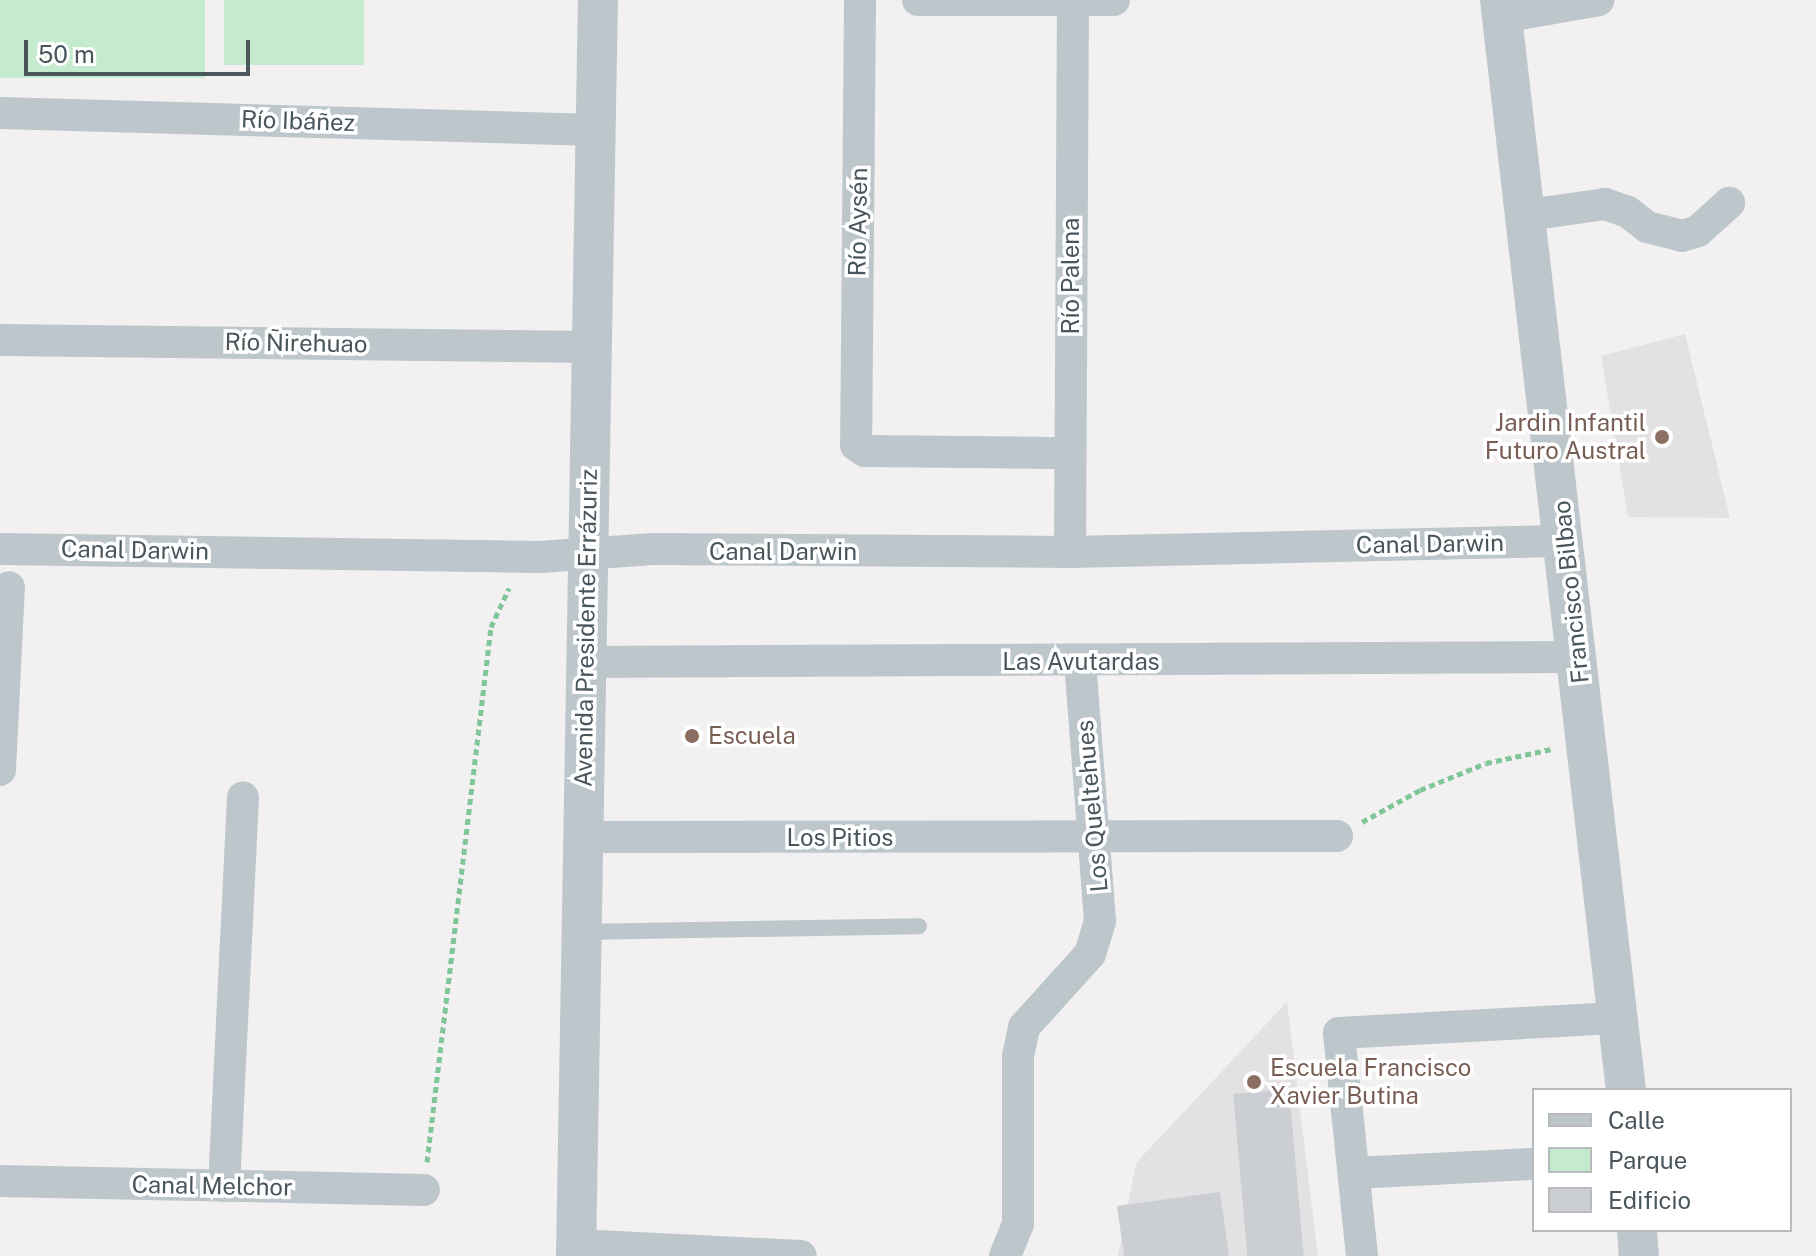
<!DOCTYPE html>
<html>
<head>
<meta charset="utf-8">
<style>
	body { margin:0 }
	#map { position:relative; width:1816px; height:1256px; overflow:hidden; background:#f2f0f1; font-family:"Public Sans",sans-serif }
	div>[style] { position:absolute }
	.education>* { inset:0; background:#e3e1e2 }
	.green>* { inset:0; background:#c4ebcd; transform-origin:0 0 }
	.building>* { inset:0; background:#cbced2; transform-origin:0 0 }
	.path>* { height:5px; margin-top:-2.5px; transform-origin:0; background:repeating-linear-gradient(90deg,#7fc699 0 6px,transparent 0 10px) }
	.service>* { height:16px; margin:-8px; padding:0 8px; transform-origin:8px; border-radius:8px; background:#bdc6cb }
	.minor>* { height:32px; margin:-16px; padding:0 16px; transform-origin:16px; border-radius:16px; background:#bdc6cb }
	.tertiary>* { height:40px; margin:-20px; padding:0 20px; transform-origin:20px; border-radius:20px; background:#bdc6cb }
	.dots>* { width:22px; height:22px; translate:-50% -50%; box-sizing:border-box; border:4px solid #fff; border-radius:50% }
	span { translate:-50% -50%; white-space:nowrap; text-align:center; line-height:1.15; -webkit-text-stroke:7px #fff; paint-order:stroke }
	.street-label { font-size:24px; color:#4a565c }
	.education-label { font-size:24px; color:#785e54 }
	.right { translate:-100% -50%; text-align:right }
	.left { translate:0 -50%; text-align:left }
	.legend { position:absolute; left:1532px; top:1088px; width:260px; height:144px; box-sizing:border-box; background:#fff; border:2px solid #b7bbbe; margin:0; padding:10px 14px; list-style:none; font-size:24px; color:#4a565c }
	.legend li { display:flex; align-items:center; gap:16px; height:40px }
	.legend b { width:40px; border:2px solid #b7bbbe }
	.scale { position:absolute; left:24px; top:40px; width:226px; height:36px; box-sizing:border-box; border:4px solid #4a565c; border-top:0; padding-left:10px; font-size:24px; line-height:28px; white-space:nowrap; color:#4a565c; -webkit-text-stroke:6px #fff; paint-order:stroke }
</style>
</head>
<body>
<div id="map">
	<div class="education">
		<i style="clip-path:polygon(1685px 334px,1730px 518px,1628px 517px,1601px 356px)"></i>
		<i style="clip-path:polygon(1287px 1002px,1318px 1256px,1118px 1256px,1136px 1163px)"></i>
	</div>
	<div class="green">
		<i style="left:0;top:0;width:205px;height:78px"></i>
		<i style="left:224px;top:0;width:140px;height:65px"></i>
	</div>
	<div class="building">
		<i style="left:1289px;top:1089px;width:168px;height:56px;rotate:85deg"></i>
		<i style="clip-path:polygon(1220px 1192px,1229px 1256px,1124px 1256px,1117px 1206px)"></i>
	</div>
	<div class="path">
		<i style="left:1362px;top:822px;width:66px;rotate:-28.9deg"></i>
		<i style="left:1420px;top:790px;width:71px;rotate:-22.2deg"></i>
		<i style="left:1486px;top:763px;width:67px;rotate:-12deg"></i>
		<i style="left:427px;top:1162px;width:539px;rotate:-83.18deg"></i>
		<i style="left:491px;top:627px;width:43px;rotate:-65.2deg"></i>
	</div>
	<div class="service">
		<i style="left:583px;top:932px;width:336px;rotate:-1deg"></i>
	</div>
	<div class="minor">
		<i style="left:860px;top:0;width:445px;rotate:90.5deg"></i>
		<i style="left:856px;top:445px;width:11px;rotate:34deg"></i>
		<i style="left:865px;top:451px;width:205px;rotate:0.6deg"></i>
		<i style="left:918px;top:0;width:196px"></i>
		<i style="left:1502px;top:17px;width:98px;rotate:-9.9deg"></i>
		<i style="left:0;top:113px;width:596px;rotate:1.63deg"></i>
		<i style="left:1528px;top:215px;width:78px;rotate:-8.1deg"></i>
		<i style="left:1605px;top:204px;width:24px;rotate:19deg"></i>
		<i style="left:1628px;top:212px;width:24px;rotate:38deg"></i>
		<i style="left:1647px;top:227px;width:36px;rotate:14deg"></i>
		<i style="left:1682px;top:236px;width:17px;rotate:-17deg"></i>
		<i style="left:1698px;top:231px;width:42px;rotate:-42.1deg"></i>
		<i style="left:0;top:340px;width:592px;rotate:0.68deg"></i>
		<i style="left:0;top:549px;width:539px;rotate:0.85deg"></i>
		<i style="left:539px;top:557px;width:115px;rotate:-4deg"></i>
		<i style="left:654px;top:549px;width:416px;rotate:0.4deg"></i>
		<i style="left:1070px;top:552px;width:495px;rotate:-1.3deg"></i>
		<i style="left:1070px;top:552px;width:552px;rotate:-89.69deg"></i>
		<i style="left:586px;top:662px;width:991px;rotate:-0.29deg"></i>
		<i style="left:0;top:770px;width:183px;rotate:-87.2deg"></i>
		<i style="left:582px;top:837px;width:755px;rotate:-0.08deg"></i>
		<i style="left:1354px;top:1173px;width:180px;rotate:-2.9deg"></i>
		<i style="left:0;top:1181px;width:424px;rotate:1.2deg"></i>
		<i style="left:224px;top:1186px;width:389px;rotate:-87.2deg"></i>
		<i style="left:576px;top:1245px;width:225px;rotate:2.8deg"></i>
		<i style="left:1005px;top:1256px;width:35px;rotate:-68deg"></i>
		<i style="left:1018px;top:1224px;width:168px;rotate:-90deg"></i>
		<i style="left:1018px;top:1056px;width:30px;rotate:-78deg"></i>
		<i style="left:1024px;top:1027px;width:98px;rotate:-47.9deg"></i>
		<i style="left:1090px;top:954px;width:34px;rotate:-73deg"></i>
		<i style="left:1100px;top:921px;width:259px;rotate:-94.4deg"></i>
		<i style="left:1362px;top:1256px;width:224px;rotate:-95.9deg"></i>
		<i style="left:1339px;top:1033px;width:281px;rotate:-3.1deg"></i>
	</div>
	<div class="tertiary">
		<i style="left:1500px;top:0;width:1097px;rotate:83.41deg"></i>
		<i style="left:1637px;top:1230px;width:26px;rotate:86deg"></i>
		<i style="left:576px;top:1256px;width:1256px;rotate:-89deg"></i>
	</div>
	<div class="dots">
		<i style="left:1662px;top:437px;background:#8d6e63"></i>
		<i style="left:692px;top:736px;background:#8d6e63"></i>
		<i style="left:1254px;top:1082px;background:#8d6e63"></i>
	</div>
	<div class="street-label">
		<span style="left:298px;top:121px;rotate:2deg">Río Ibáñez</span>
		<span style="left:858px;top:222px;rotate:-89deg">Río Aysén</span>
		<span style="left:1071px;top:276px;rotate:-90deg">Río Palena</span>
		<span style="left:296px;top:343px;rotate:1deg">Río Ñirehuao</span>
		<span style="left:1430px;top:544px;rotate:-1deg">Canal Darwin</span>
		<span style="left:135px;top:550px;rotate:1deg">Canal Darwin</span>
		<span style="left:783px;top:552px">Canal Darwin</span>
		<span style="left:1571px;top:592px;rotate:-96deg">Francisco Bilbao</span>
		<span style="left:586px;top:628px;rotate:-89deg">Avenida Presidente Errázuriz</span>
		<span style="left:1081px;top:662px">Las Avutardas</span>
		<span style="left:1092px;top:806px;rotate:-95deg">Los Queltehues</span>
		<span style="left:840px;top:838px">Los Pitios</span>
		<span style="left:212px;top:1186px;rotate:1deg">Canal Melchor</span>
	</div>
	<div class="education-label">
		<span class="right" style="left:1646px;top:437px">Jardin Infantil<br>Futuro Austral</span>
		<span class="left" style="left:708px;top:736px">Escuela</span>
		<span class="left" style="left:1270px;top:1082px">Escuela Francisco<br>Xavier Butina</span>
	</div>
	<ul class="legend">
	<li><b style="height:10px;background:#bdc6cb"></b>Calle</li>
	<li><b style="height:22px;background:#c4ebcd"></b>Parque</li>
	<li><b style="height:22px;background:#cbced2"></b>Edificio</li>
	</ul>
	<div class="scale">50 m</div>
</div>
</body>
</html>
